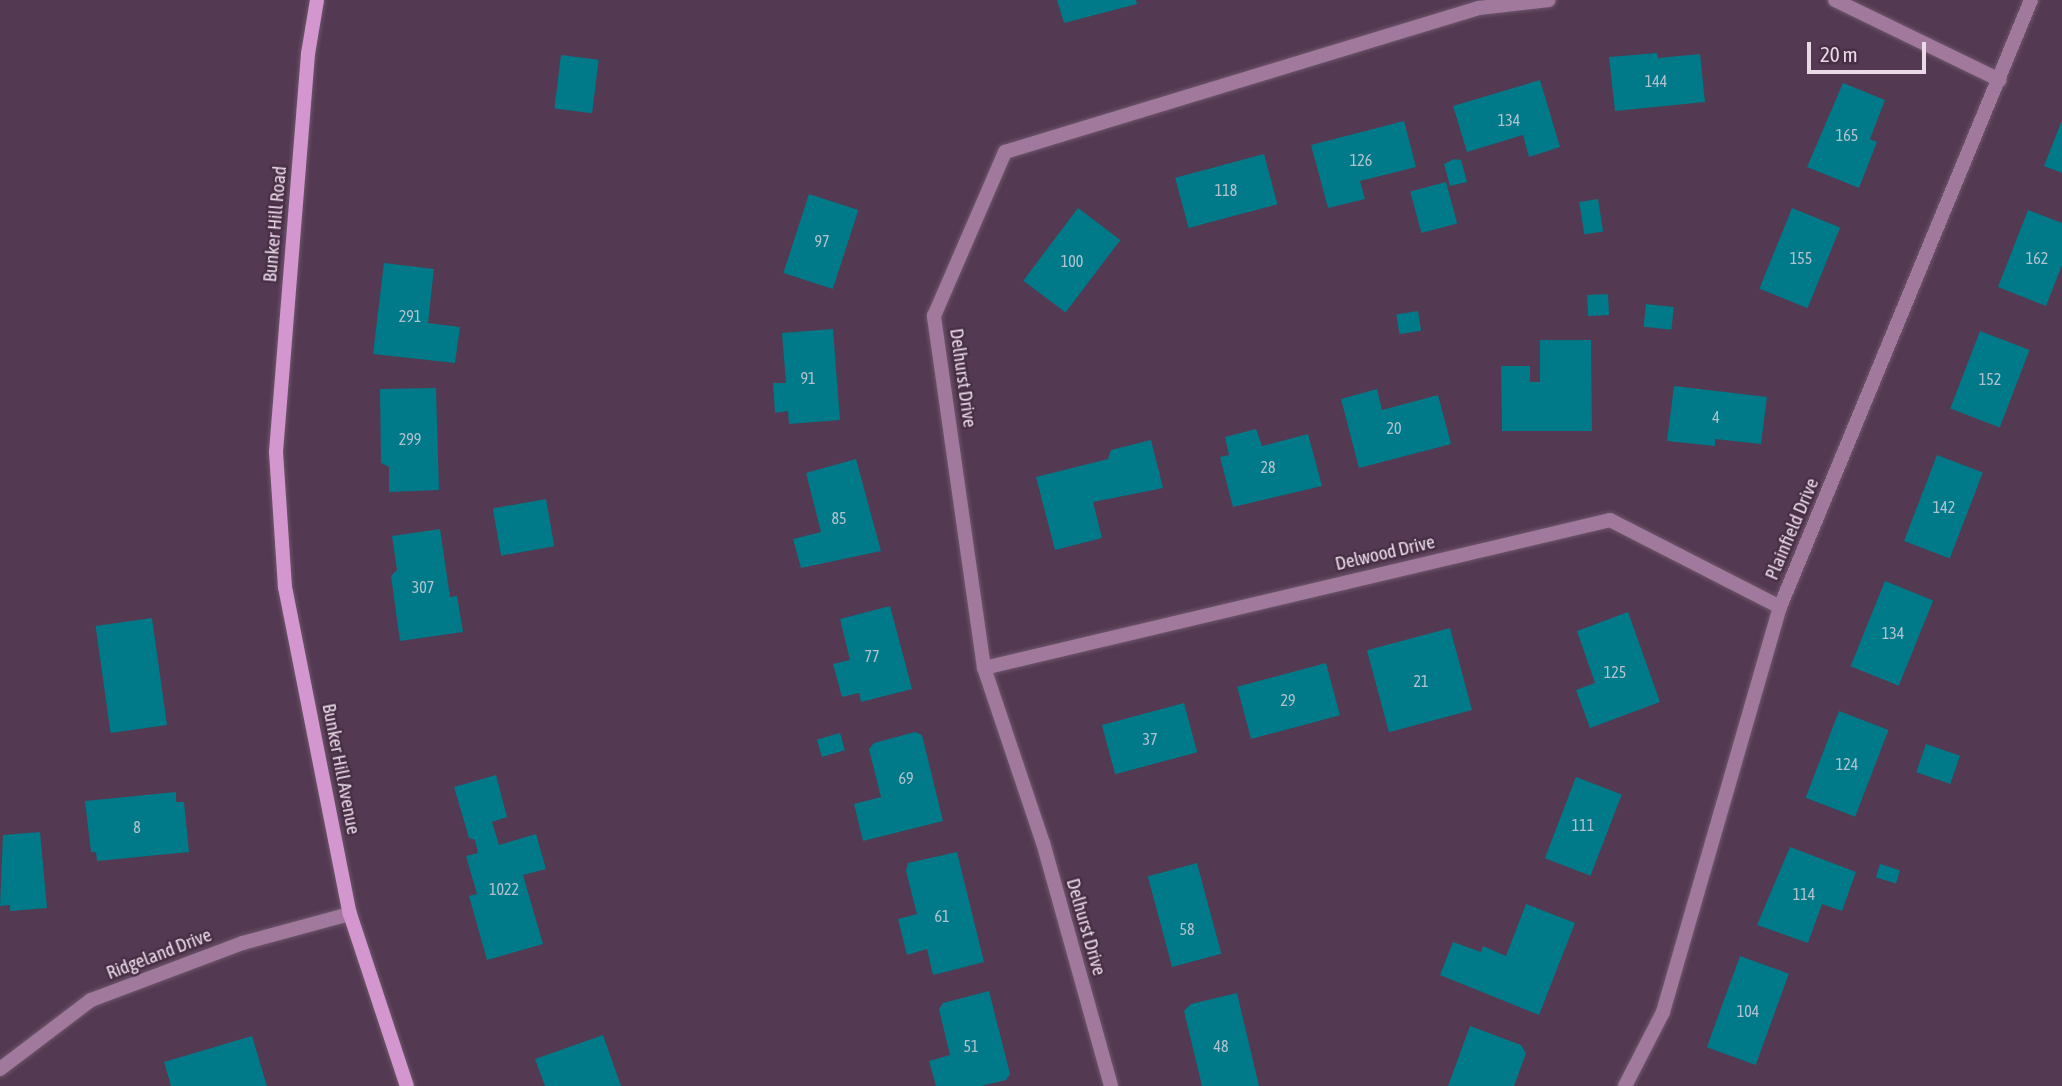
<!DOCTYPE html>
<html>
<head>
<meta charset="utf-8">
<style>
	body { margin:0 }
	#map { position:relative; width:2062px; height:1086px; overflow:hidden; background:#533951; font-family:"Asap Condensed",sans-serif }
	div>[style] { position:absolute }
	.building>* { inset:0; background:#007988; transform-origin:0 0 }
	.roads { filter:drop-shadow(0 0 2px #6e566c) drop-shadow(0 0 2px #6e566c) }
	.street>* { height:14px; margin:-7px; padding:0 7px; transform-origin:7px; border-radius:7px; background:#a0799c }
	.secondary>* { height:14px; margin:-7px; padding:0 7px; transform-origin:7px; border-radius:7px; background:#d396ce }
	span { translate:-50% -50%; white-space:nowrap; text-align:center; line-height:1.15; -webkit-text-stroke:5px #482f46; paint-order:stroke }
	.number-label { font-size:16px; color:#b0c2d0 }
	.number-label span { -webkit-text-stroke-width:0 }
	.street-label { font-size:19px; color:#eadae8 }
	.scale { position:absolute; left:1807px; top:42px; width:119px; height:32px; box-sizing:border-box; border:4px solid #eadae8; border-top:0; padding-left:9px; font-size:21px; line-height:24px; white-space:nowrap; color:#eadae8; -webkit-text-stroke:5px #482f46; paint-order:stroke }
</style>
</head>
<body>
<div id="map">
	<div class="building">
		<i style="clip-path:polygon(1057px 0,1136px 0,1137px 4px,1064px 23px)"></i>
		<i style="clip-path:polygon(1657px 53px,1658px 58px,1700px 54px,1705px 102px,1615px 111px,1609px 57px)"></i>
		<i style="left:561px;top:55px;width:38px;height:54px;rotate:7deg"></i>
		<i style="clip-path:polygon(1540px 80px,1560px 147px,1529px 157px,1523px 135px,1467px 152px,1453px 106px)"></i>
		<i style="clip-path:polygon(1843px 83px,1885px 100px,1870px 139px,1877px 142px,1859px 188px,1807px 167px)"></i>
		<i style="clip-path:polygon(2062px 120px,2062px 173px,2044px 166px)"></i>
		<i style="clip-path:polygon(1404px 121px,1416px 167px,1360px 181px,1365px 199px,1328px 208px,1311px 145px)"></i>
		<i style="left:1264px;top:154px;width:52px;height:92px;rotate:75deg"></i>
		<i style="clip-path:polygon(1454px 159px,1461px 160px,1467px 182px,1450px 186px,1444px 164px)"></i>
		<i style="left:1446px;top:182px;width:43px;height:37px;rotate:75deg"></i>
		<i style="left:809px;top:194px;width:52px;height:83px;rotate:18deg"></i>
		<i style="left:1598px;top:199px;width:33px;height:19px;rotate:81deg"></i>
		<i style="left:1078px;top:208px;width:53px;height:91px;rotate:37deg"></i>
		<i style="left:1792px;top:208px;width:52px;height:87px;rotate:22deg"></i>
		<i style="clip-path:polygon(2028px 210px,2062px 223px,2062px 265px,2046px 306px,1998px 287px)"></i>
		<i style="clip-path:polygon(384px 263px,434px 269px,428px 323px,460px 327px,455px 363px,373px 354px)"></i>
		<i style="left:1608px;top:294px;width:21px;height:21px;rotate:87deg"></i>
		<i style="left:1646px;top:304px;width:28px;height:23px;rotate:6deg"></i>
		<i style="left:1418px;top:311px;width:20px;height:22px;rotate:81deg"></i>
		<i style="clip-path:polygon(833px 329px,840px 420px,789px 424px,788px 411px,775px 413px,773px 383px,786px 383px,782px 333px)"></i>
		<i style="left:1980px;top:331px;width:53px;height:83px;rotate:21deg"></i>
		<i style="clip-path:polygon(1540px 340px,1591px 340px,1592px 431px,1502px 431px,1501px 366px,1530px 366px,1530px 382px,1540px 382px)"></i>
		<i style="clip-path:polygon(1674px 386px,1767px 397px,1761px 444px,1715px 439px,1715px 446px,1667px 441px)"></i>
		<i style="clip-path:polygon(436px 388px,439px 490px,389px 492px,389px 467px,381px 463px,380px 389px)"></i>
		<i style="clip-path:polygon(1377px 389px,1382px 410px,1438px 395px,1451px 444px,1359px 468px,1341px 399px)"></i>
		<i style="clip-path:polygon(1256px 429px,1262px 446px,1308px 434px,1322px 486px,1233px 507px,1220px 457px,1229px 455px,1225px 437px)"></i>
		<i style="clip-path:polygon(1151px 440px,1163px 488px,1093px 502px,1102px 538px,1055px 550px,1036px 477px,1108px 459px,1111px 450px)"></i>
		<i style="left:1937px;top:455px;width:49px;height:92px;rotate:21deg"></i>
		<i style="clip-path:polygon(856px 459px,881px 551px,801px 568px,793px 539px,821px 532px,806px 473px)"></i>
		<i style="left:546px;top:499px;width:48px;height:54px;rotate:80deg"></i>
		<i style="clip-path:polygon(440px 529px,450px 597px,457px 596px,463px 632px,400px 641px,391px 576px,397px 570px,392px 536px)"></i>
		<i style="left:1885px;top:581px;width:52px;height:92px;rotate:22deg"></i>
		<i style="clip-path:polygon(890px 606px,912px 689px,861px 702px,859px 693px,842px 697px,833px 664px,850px 660px,840px 619px)"></i>
		<i style="clip-path:polygon(1628px 612px,1660px 702px,1590px 728px,1576px 690px,1595px 683px,1577px 631px)"></i>
		<i style="left:152px;top:618px;width:108px;height:57px;rotate:82deg"></i>
		<i style="left:1450px;top:628px;width:85px;height:86px;rotate:75deg"></i>
		<i style="left:1326px;top:663px;width:54px;height:92px;rotate:75deg"></i>
		<i style="left:1184px;top:703px;width:51px;height:85px;rotate:75deg"></i>
		<i style="left:1839px;top:711px;width:53px;height:93px;rotate:21deg"></i>
		<i style="clip-path:polygon(915px 732px,922px 735px,943px 821px,863px 841px,854px 804px,881px 797px,869px 749px,874px 743px)"></i>
		<i style="left:840px;top:733px;width:18px;height:24px;rotate:74deg"></i>
		<i style="left:1926px;top:744px;width:36px;height:30px;rotate:19deg"></i>
		<i style="clip-path:polygon(496px 775px,507px 817px,492px 822px,499px 845px,536px 834px,546px 869px,523px 875px,543px 944px,487px 960px,469px 896px,477px 894px,466px 856px,478px 853px,475px 840px,469px 838px,454px 787px)"></i>
		<i style="left:1576px;top:777px;width:49px;height:87px;rotate:21deg"></i>
		<i style="clip-path:polygon(176px 792px,176px 802px,184px 802px,189px 852px,97px 861px,96px 852px,91px 852px,85px 801px)"></i>
		<i style="clip-path:polygon(40px 832px,47px 908px,10px 911px,10px 905px,0 906px,3px 835px)"></i>
		<i style="clip-path:polygon(1790px 847px,1856px 872px,1842px 911px,1822px 904px,1808px 943px,1757px 925px)"></i>
		<i style="clip-path:polygon(957px 852px,984px 962px,933px 975px,927px 949px,907px 955px,898px 919px,917px 914px,906px 871px,908px 863px)"></i>
		<i style="left:1197px;top:863px;width:94px;height:51px;rotate:75deg"></i>
		<i style="left:1880px;top:864px;width:21px;height:14px;rotate:17deg"></i>
		<i style="clip-path:polygon(1526px 904px,1575px 923px,1539px 1015px,1440px 975px,1453px 942px,1481px 952px,1483px 946px,1506px 956px)"></i>
		<i style="left:1740px;top:956px;width:52px;height:97px;rotate:20deg"></i>
		<i style="clip-path:polygon(989px 991px,1010px 1074px,1006px 1080px,981px 1086px,936px 1086px,929px 1061px,950px 1055px,939px 1009px,943px 1003px)"></i>
		<i style="clip-path:polygon(1237px 993px,1259px 1086px,1202px 1086px,1184px 1011px,1191px 1004px)"></i>
		<i style="clip-path:polygon(1470px 1026px,1521px 1045px,1526px 1053px,1514px 1086px,1448px 1086px)"></i>
		<i style="clip-path:polygon(603px 1035px,621px 1086px,545px 1086px,535px 1059px)"></i>
		<i style="clip-path:polygon(252px 1036px,267px 1086px,171px 1086px,164px 1062px)"></i>
	</div>
	<div class="roads">
		<div class="street">
			<i style="left:1835px;top:0;width:183px;rotate:25.9deg"></i>
			<i style="left:984px;top:668px;width:643px;rotate:-13.3deg"></i>
			<i style="left:1610px;top:520px;width:191px;rotate:27.1deg"></i>
			<i style="left:0;top:1069px;width:114px;rotate:-37.2deg"></i>
			<i style="left:91px;top:1000px;width:162px;rotate:-20.6deg"></i>
			<i style="left:243px;top:943px;width:111px;rotate:-15.2deg"></i>
			<i style="left:1111px;top:1086px;width:252px;rotate:-105.6deg"></i>
			<i style="left:1043px;top:843px;width:185px;rotate:-108.6deg"></i>
			<i style="left:984px;top:668px;width:356px;rotate:-98.1deg"></i>
			<i style="left:934px;top:316px;width:179px;rotate:-66.6deg"></i>
			<i style="left:1005px;top:152px;width:495px;rotate:-16.9deg"></i>
			<i style="left:1479px;top:8px;width:70px;rotate:-6.5deg"></i>
			<i style="left:1625px;top:1086px;width:83px;rotate:-62.8deg"></i>
			<i style="left:1663px;top:1012px;width:422px;rotate:-73.9deg"></i>
			<i style="left:1780px;top:607px;width:657px;rotate:-67.53deg"></i>
		</div>
		<div class="secondary">
			<i style="left:317px;top:0;width:55px;rotate:99.5deg"></i>
			<i style="left:308px;top:54px;width:399px;rotate:94.6deg"></i>
			<i style="left:276px;top:452px;width:135px;rotate:86.2deg"></i>
			<i style="left:285px;top:587px;width:333px;rotate:78.8deg"></i>
			<i style="left:350px;top:914px;width:181px;rotate:71.7deg"></i>
		</div>
	</div>
	<div class="number-label">
		<span style="left:1656px;top:81px">144</span>
		<span style="left:1509px;top:120px">134</span>
		<span style="left:1847px;top:135px">165</span>
		<span style="left:1361px;top:160px">126</span>
		<span style="left:1226px;top:190px">118</span>
		<span style="left:822px;top:241px">97</span>
		<span style="left:1801px;top:258px">155</span>
		<span style="left:2037px;top:258px">162</span>
		<span style="left:1072px;top:261px">100</span>
		<span style="left:410px;top:316px">291</span>
		<span style="left:808px;top:378px">91</span>
		<span style="left:1990px;top:379px">152</span>
		<span style="left:1716px;top:417px">4</span>
		<span style="left:1394px;top:428px">20</span>
		<span style="left:410px;top:439px">299</span>
		<span style="left:1268px;top:467px">28</span>
		<span style="left:1944px;top:507px">142</span>
		<span style="left:839px;top:518px">85</span>
		<span style="left:423px;top:587px">307</span>
		<span style="left:1893px;top:633px">134</span>
		<span style="left:872px;top:656px">77</span>
		<span style="left:1615px;top:672px">125</span>
		<span style="left:1421px;top:681px">21</span>
		<span style="left:1288px;top:700px">29</span>
		<span style="left:1150px;top:739px">37</span>
		<span style="left:1847px;top:764px">124</span>
		<span style="left:906px;top:778px">69</span>
		<span style="left:1583px;top:825px">111</span>
		<span style="left:137px;top:827px">8</span>
		<span style="left:504px;top:889px">1022</span>
		<span style="left:1804px;top:894px">114</span>
		<span style="left:942px;top:916px">61</span>
		<span style="left:1187px;top:929px">58</span>
		<span style="left:1748px;top:1011px">104</span>
		<span style="left:971px;top:1046px">51</span>
		<span style="left:1221px;top:1046px">48</span>
	</div>
	<div class="street-label">
		<span style="left:275px;top:224px;rotate:-85deg">Bunker Hill Road</span>
		<span style="left:963px;top:378px;rotate:82deg">Delhurst Drive</span>
		<span style="left:1792px;top:529px;rotate:-67deg">Plainfield Drive</span>
		<span style="left:1385px;top:553px;rotate:-13deg">Delwood Drive</span>
		<span style="left:341px;top:769px;rotate:79deg">Bunker Hill Avenue</span>
		<span style="left:1086px;top:927px;rotate:74deg">Delhurst Drive</span>
		<span style="left:159px;top:954px;rotate:-21deg">Ridgeland Drive</span>
	</div>
	<div class="scale">20 m</div>
</div>
</body>
</html>
